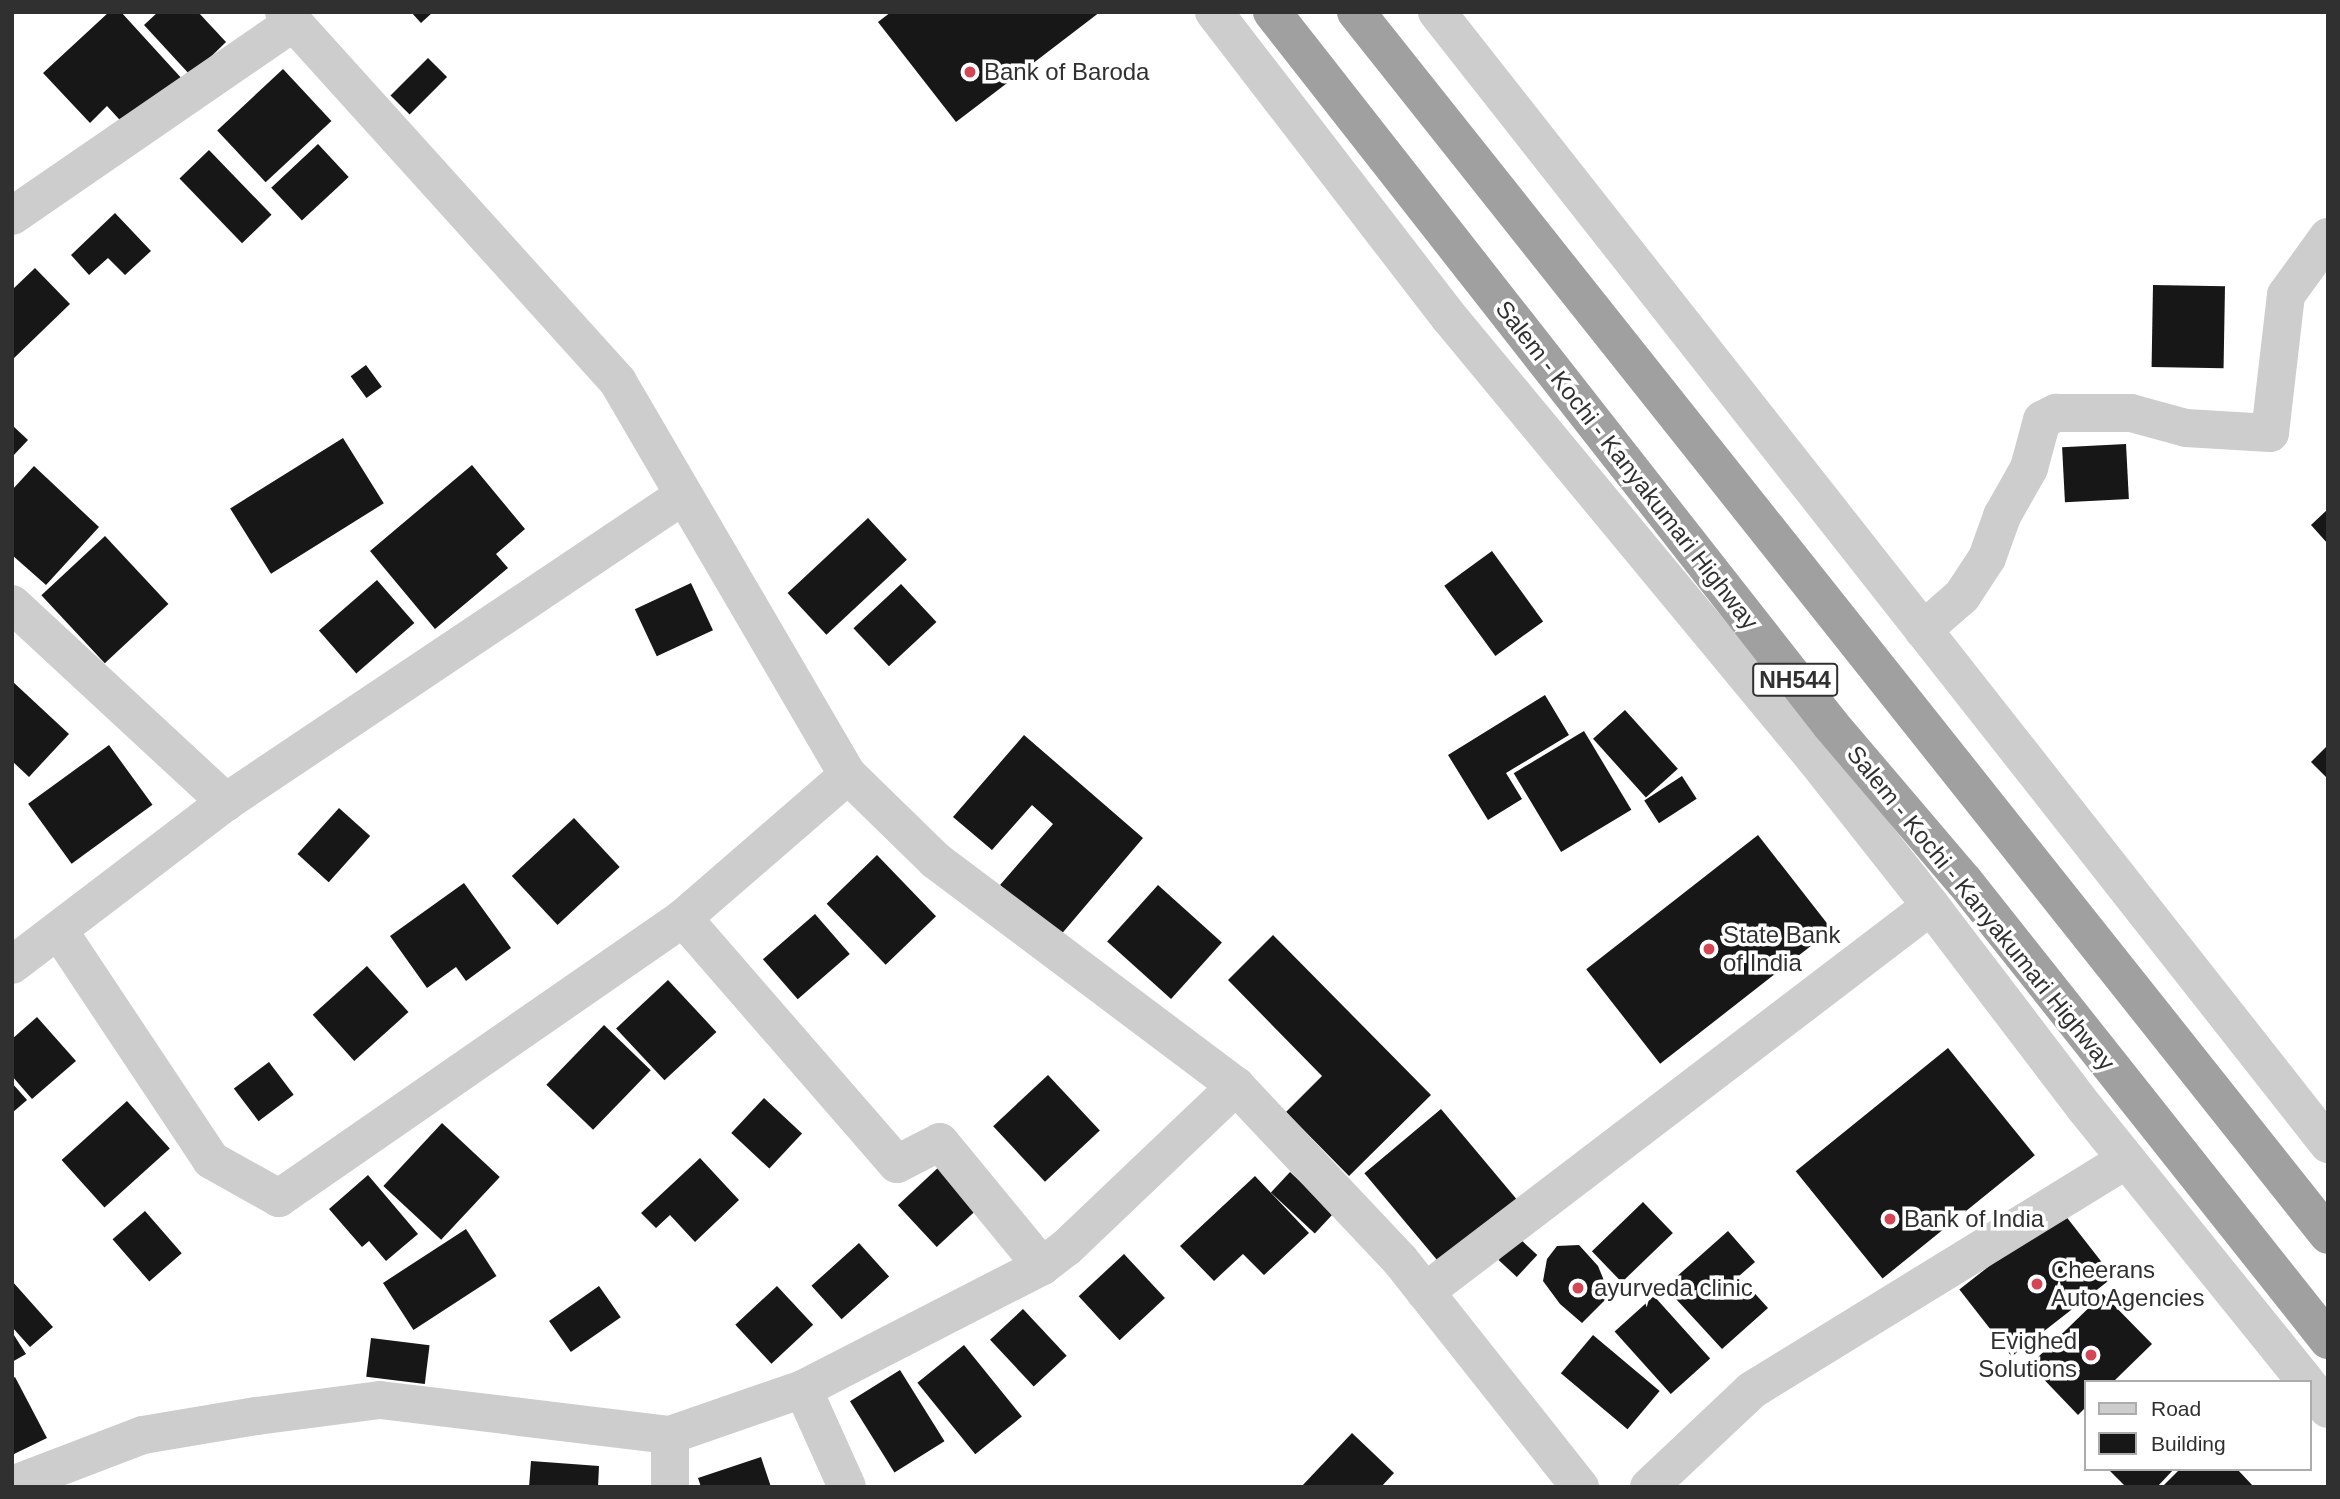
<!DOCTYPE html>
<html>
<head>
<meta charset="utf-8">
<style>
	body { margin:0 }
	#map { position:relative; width:2340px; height:1499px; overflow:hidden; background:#fff; font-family:Arial,sans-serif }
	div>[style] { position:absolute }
	.building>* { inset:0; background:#171717; transform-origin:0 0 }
	.minor>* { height:38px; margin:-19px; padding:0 19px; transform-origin:19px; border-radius:19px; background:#cdcdcd }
	.tertiary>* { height:38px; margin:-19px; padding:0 19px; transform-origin:19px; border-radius:19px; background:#cdcdcd }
	.trunk>* { height:38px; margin:-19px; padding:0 19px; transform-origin:19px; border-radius:19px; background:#a0a0a0 }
	.dots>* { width:19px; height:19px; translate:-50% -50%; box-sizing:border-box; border:4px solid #fff; border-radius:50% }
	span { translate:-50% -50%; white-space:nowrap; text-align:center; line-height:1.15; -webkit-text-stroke:7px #fff; paint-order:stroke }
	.shield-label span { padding:2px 5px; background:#fff; border:2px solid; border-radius:5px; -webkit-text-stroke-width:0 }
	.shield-label { font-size:23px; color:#303030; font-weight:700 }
	.poi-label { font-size:24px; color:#303030 }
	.left { translate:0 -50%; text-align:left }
	.right { translate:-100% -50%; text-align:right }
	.street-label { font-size:24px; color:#303030 }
	.frame { position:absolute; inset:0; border:14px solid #303030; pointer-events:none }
	.legend { position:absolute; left:2084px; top:1380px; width:228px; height:91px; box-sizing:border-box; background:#fff; border:2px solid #acacac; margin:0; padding:9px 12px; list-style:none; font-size:21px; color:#303030 }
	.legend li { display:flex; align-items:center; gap:14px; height:35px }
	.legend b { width:35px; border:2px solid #acacac }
</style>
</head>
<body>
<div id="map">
	<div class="building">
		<i style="clip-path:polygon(109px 12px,121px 12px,184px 81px,129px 130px,107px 106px,90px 123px,43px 73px)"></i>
		<i style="clip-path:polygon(158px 12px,198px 12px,226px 42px,191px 76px,144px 25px)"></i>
		<i style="clip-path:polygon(411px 12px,433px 12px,421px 23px)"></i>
		<i style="clip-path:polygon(891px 12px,1100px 12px,956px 122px,878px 22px)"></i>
		<i style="left:428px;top:58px;width:27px;height:53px;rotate:45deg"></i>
		<i style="left:283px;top:69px;width:71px;height:90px;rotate:47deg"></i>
		<i style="left:318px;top:144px;width:45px;height:64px;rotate:47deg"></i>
		<i style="left:209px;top:150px;width:90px;height:41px;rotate:46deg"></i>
		<i style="clip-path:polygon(115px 213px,151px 251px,125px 275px,108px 258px,89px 275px,71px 255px)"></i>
		<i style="clip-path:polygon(35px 268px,70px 304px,12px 360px,12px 290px)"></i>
		<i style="left:2153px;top:285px;width:72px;height:82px;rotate:1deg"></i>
		<i style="left:366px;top:365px;width:27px;height:19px;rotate:54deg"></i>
		<i style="clip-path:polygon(12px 425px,28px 440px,12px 457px)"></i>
		<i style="left:343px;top:438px;width:77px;height:133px;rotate:58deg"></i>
		<i style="left:2126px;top:444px;width:55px;height:64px;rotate:87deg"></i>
		<i style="clip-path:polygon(472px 465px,525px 529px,496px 554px,508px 568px,435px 629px,370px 551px)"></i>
		<i style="clip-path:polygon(34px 466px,99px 527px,46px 585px,12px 555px,12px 490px)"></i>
		<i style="clip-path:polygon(2328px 509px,2328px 544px,2311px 525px)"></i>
		<i style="left:868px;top:518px;width:57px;height:110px;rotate:47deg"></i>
		<i style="left:105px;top:536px;width:93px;height:87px;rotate:47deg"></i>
		<i style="left:1492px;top:551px;width:87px;height:59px;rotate:54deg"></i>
		<i style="left:377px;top:580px;width:57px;height:77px;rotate:49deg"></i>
		<i style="left:691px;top:583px;width:52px;height:62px;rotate:65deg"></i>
		<i style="left:901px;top:584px;width:52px;height:65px;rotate:47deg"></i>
		<i style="clip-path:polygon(12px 681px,69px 734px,29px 777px,12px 761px)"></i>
		<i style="clip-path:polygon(1545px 695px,1569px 735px,1506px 773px,1522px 799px,1488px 820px,1448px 755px)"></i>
		<i style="left:1625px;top:710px;width:79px;height:43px;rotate:48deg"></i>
		<i style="left:1584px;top:731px;width:92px;height:82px;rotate:59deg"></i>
		<i style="clip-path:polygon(1024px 735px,1143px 838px,1059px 937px,1000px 885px,1053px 824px,1032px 805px,992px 850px,953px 817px)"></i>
		<i style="left:109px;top:745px;width:74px;height:100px;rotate:54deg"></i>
		<i style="clip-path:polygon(2328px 745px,2328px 779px,2311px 762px)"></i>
		<i style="left:1682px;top:776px;width:27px;height:45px;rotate:57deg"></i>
		<i style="left:339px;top:808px;width:42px;height:62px;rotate:42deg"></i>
		<i style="left:574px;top:818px;width:67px;height:85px;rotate:47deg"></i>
		<i style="left:1758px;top:835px;width:120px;height:218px;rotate:52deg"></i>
		<i style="left:877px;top:855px;width:85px;height:70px;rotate:46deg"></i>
		<i style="clip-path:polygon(464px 883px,511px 948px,466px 981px,456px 967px,427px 988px,390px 936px)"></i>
		<i style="left:1158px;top:885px;width:86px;height:76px;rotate:42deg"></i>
		<i style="left:815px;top:914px;width:53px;height:69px;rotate:49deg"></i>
		<i style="clip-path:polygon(1273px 935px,1431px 1095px,1349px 1176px,1286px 1112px,1322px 1076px,1228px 980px)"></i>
		<i style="left:367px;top:966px;width:62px;height:73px;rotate:48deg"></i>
		<i style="left:668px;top:980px;width:71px;height:71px;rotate:47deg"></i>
		<i style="clip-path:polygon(37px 1017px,76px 1061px,32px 1099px,12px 1076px,12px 1039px)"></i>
		<i style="left:604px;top:1025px;width:65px;height:83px;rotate:44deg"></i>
		<i style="left:1948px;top:1048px;width:138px;height:196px;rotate:51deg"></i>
		<i style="left:269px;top:1062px;width:41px;height:44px;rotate:53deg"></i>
		<i style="left:1048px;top:1075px;width:76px;height:75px;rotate:47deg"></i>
		<i style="clip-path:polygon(12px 1083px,27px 1100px,12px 1113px)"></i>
		<i style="left:764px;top:1098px;width:52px;height:48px;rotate:43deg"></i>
		<i style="left:127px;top:1101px;width:64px;height:88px;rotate:48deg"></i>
		<i style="left:1441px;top:1109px;width:118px;height:100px;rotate:50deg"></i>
		<i style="left:442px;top:1123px;width:79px;height:86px;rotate:43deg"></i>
		<i style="clip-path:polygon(700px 1158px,739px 1200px,695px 1242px,670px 1215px,656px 1228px,641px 1213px)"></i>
		<i style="left:941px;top:1165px;width:57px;height:59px;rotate:47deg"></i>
		<i style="left:1290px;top:1172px;width:60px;height:28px;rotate:43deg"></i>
		<i style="clip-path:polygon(368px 1175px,418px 1234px,386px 1261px,369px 1241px,362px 1247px,329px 1209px)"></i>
		<i style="clip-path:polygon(1255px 1176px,1309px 1233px,1264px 1275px,1243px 1254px,1214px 1281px,1180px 1246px)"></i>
		<i style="left:1643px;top:1202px;width:43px;height:71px;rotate:46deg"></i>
		<i style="left:2061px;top:1210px;width:85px;height:129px;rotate:52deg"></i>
		<i style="left:145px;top:1211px;width:56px;height:43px;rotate:49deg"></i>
		<i style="left:466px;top:1229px;width:56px;height:99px;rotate:57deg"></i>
		<i style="clip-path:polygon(1728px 1231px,1755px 1262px,1739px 1276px,1768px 1308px,1722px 1349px,1665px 1287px)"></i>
		<i style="left:1519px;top:1238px;width:25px;height:30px;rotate:43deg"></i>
		<i style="left:859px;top:1243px;width:45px;height:64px;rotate:48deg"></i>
		<i style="clip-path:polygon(1579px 1245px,1598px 1266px,1610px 1295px,1582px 1323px,1560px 1304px,1543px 1281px,1547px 1259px,1557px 1246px)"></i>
		<i style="left:1124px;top:1254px;width:60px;height:62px;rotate:47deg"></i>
		<i style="clip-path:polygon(12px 1281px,53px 1327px,30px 1347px,12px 1327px)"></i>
		<i style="left:599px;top:1286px;width:38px;height:61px;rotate:55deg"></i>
		<i style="left:777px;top:1286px;width:53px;height:57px;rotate:47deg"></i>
		<i style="clip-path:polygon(2103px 1294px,2152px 1344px,2113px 1382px,2086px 1382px,2086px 1407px,2078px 1415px,2030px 1365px)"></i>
		<i style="left:1654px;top:1296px;width:84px;height:53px;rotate:48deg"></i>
		<i style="left:1023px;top:1309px;width:64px;height:45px;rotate:47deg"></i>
		<i style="clip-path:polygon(12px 1332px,26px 1354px,12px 1362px)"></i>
		<i style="left:1593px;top:1335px;width:87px;height:50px;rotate:40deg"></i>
		<i style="left:371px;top:1338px;width:59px;height:39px;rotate:7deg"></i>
		<i style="left:964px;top:1345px;width:92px;height:60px;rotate:51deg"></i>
		<i style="left:900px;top:1370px;width:84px;height:59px;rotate:58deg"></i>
		<i style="clip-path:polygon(15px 1377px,47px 1438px,12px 1455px,12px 1379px)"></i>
		<i style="clip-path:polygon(1352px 1433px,1394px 1473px,1381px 1487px,1301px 1487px)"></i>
		<i style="clip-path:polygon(761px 1457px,771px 1487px,701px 1487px,698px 1478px)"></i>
		<i style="clip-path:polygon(531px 1461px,599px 1466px,598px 1487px,529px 1487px)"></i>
		<i style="clip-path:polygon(2108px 1469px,2174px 1469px,2157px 1487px,2126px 1487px)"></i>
		<i style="clip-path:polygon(2180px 1469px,2237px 1469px,2254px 1487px,2162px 1487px)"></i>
	</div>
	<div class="minor">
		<i style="left:284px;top:12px;width:498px;rotate:47.9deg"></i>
		<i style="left:618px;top:382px;width:455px;rotate:59.7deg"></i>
		<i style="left:848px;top:775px;width:122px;rotate:44.3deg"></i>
		<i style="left:935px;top:860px;width:376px;rotate:36.9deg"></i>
		<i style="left:1236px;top:1086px;width:239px;rotate:46.7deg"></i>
		<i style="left:1400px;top:1260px;width:290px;rotate:51.6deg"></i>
		<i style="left:12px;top:216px;width:341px;rotate:-34.5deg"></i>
		<i style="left:12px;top:604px;width:292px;rotate:42.8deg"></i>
		<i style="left:1923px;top:630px;width:52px;rotate:-41.1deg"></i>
		<i style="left:1962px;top:596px;width:45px;rotate:-56.7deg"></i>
		<i style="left:1987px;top:558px;width:45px;rotate:-70.3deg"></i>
		<i style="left:2002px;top:516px;width:55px;rotate:-60.6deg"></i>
		<i style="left:2029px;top:468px;width:50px;rotate:-74.8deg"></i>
		<i style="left:2042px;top:420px;width:16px;rotate:-27deg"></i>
		<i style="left:2056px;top:413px;width:75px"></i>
		<i style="left:2131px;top:413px;width:57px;rotate:15.3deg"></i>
		<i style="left:2186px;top:428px;width:84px;rotate:3.4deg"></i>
		<i style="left:2270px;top:433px;width:139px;rotate:-83.4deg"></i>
		<i style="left:2286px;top:295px;width:72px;rotate:-54.1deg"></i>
		<i style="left:683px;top:918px;width:326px;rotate:49deg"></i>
		<i style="left:897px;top:1164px;width:48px;rotate:-27.1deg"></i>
		<i style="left:940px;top:1142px;width:161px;rotate:50.6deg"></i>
		<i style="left:59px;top:931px;width:275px;rotate:56.4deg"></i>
		<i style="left:211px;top:1160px;width:78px;rotate:29.2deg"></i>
		<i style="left:279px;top:1198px;width:492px;rotate:-34.7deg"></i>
		<i style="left:683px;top:918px;width:218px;rotate:-40.9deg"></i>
		<i style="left:12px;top:965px;width:269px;rotate:-37.3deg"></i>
		<i style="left:226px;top:802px;width:551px;rotate:-33.83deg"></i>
		<i style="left:1425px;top:1292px;width:636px;rotate:-37.34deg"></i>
		<i style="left:803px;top:1389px;width:107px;rotate:65.8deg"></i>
		<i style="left:670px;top:1435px;width:141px;rotate:-19.1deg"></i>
		<i style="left:803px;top:1389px;width:269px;rotate:-27.2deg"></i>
		<i style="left:1042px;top:1266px;width:30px;rotate:-37deg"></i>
		<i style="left:1066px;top:1248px;width:235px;rotate:-43.6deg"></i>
		<i style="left:12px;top:1485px;width:140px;rotate:-20.9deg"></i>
		<i style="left:143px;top:1435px;width:116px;rotate:-9.5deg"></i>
		<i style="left:257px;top:1416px;width:124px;rotate:-7.4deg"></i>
		<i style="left:380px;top:1400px;width:292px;rotate:6.9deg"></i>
		<i style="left:670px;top:1435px;width:52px;rotate:90deg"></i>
		<i style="left:1649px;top:1487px;width:141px;rotate:-43.3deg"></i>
		<i style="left:1752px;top:1390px;width:439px;rotate:-31.6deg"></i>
	</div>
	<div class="tertiary">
		<i style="left:1214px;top:12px;width:385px;rotate:52.4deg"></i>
		<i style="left:1449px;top:317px;width:574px;rotate:50.37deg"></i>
		<i style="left:1815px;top:759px;width:187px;rotate:51.7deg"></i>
		<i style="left:1931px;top:906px;width:254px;rotate:52.7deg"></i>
		<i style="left:2085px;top:1108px;width:352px;rotate:51.1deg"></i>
		<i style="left:1437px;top:12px;width:1441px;rotate:51.79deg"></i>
		<i style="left:2310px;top:1387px;width:28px;rotate:51deg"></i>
	</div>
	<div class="trunk">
		<i style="left:1272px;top:12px;width:906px;rotate:51.9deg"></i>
		<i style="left:1831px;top:725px;width:205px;rotate:49.6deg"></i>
		<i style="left:1964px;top:881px;width:586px;rotate:51.58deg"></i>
		<i style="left:1356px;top:12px;width:1562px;rotate:51.52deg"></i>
	</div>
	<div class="dots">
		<i style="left:970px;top:72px;background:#d44555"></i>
		<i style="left:1709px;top:949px;background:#d44555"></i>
		<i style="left:1890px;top:1219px;background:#d44555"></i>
		<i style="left:2037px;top:1284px;background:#d44555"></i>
		<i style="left:1578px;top:1288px;background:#d44555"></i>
		<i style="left:2091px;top:1355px;background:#d44555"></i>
	</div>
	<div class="shield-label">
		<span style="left:1795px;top:680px">NH544</span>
	</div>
	<div class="poi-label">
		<span class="left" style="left:984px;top:72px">Bank of Baroda</span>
		<span class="left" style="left:1723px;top:949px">State Bank<br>of India</span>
		<span class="left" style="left:1904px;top:1219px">Bank of India</span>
		<span class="left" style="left:2051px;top:1284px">Cheerans<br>Auto Agencies</span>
		<span class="left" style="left:1594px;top:1288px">ayurveda clinic</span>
		<span class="right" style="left:2077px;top:1355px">Evighed<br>Solutions</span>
	</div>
	<div class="street-label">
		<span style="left:1627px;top:465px;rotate:52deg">Salem - Kochi - Kanyakumari Highway</span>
		<span style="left:1981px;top:908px;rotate:51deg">Salem - Kochi - Kanyakumari Highway</span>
	</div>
	<div class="frame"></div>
	<ul class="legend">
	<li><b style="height:9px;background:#cdcdcd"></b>Road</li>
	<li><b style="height:19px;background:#171717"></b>Building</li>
	</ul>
</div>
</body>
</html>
